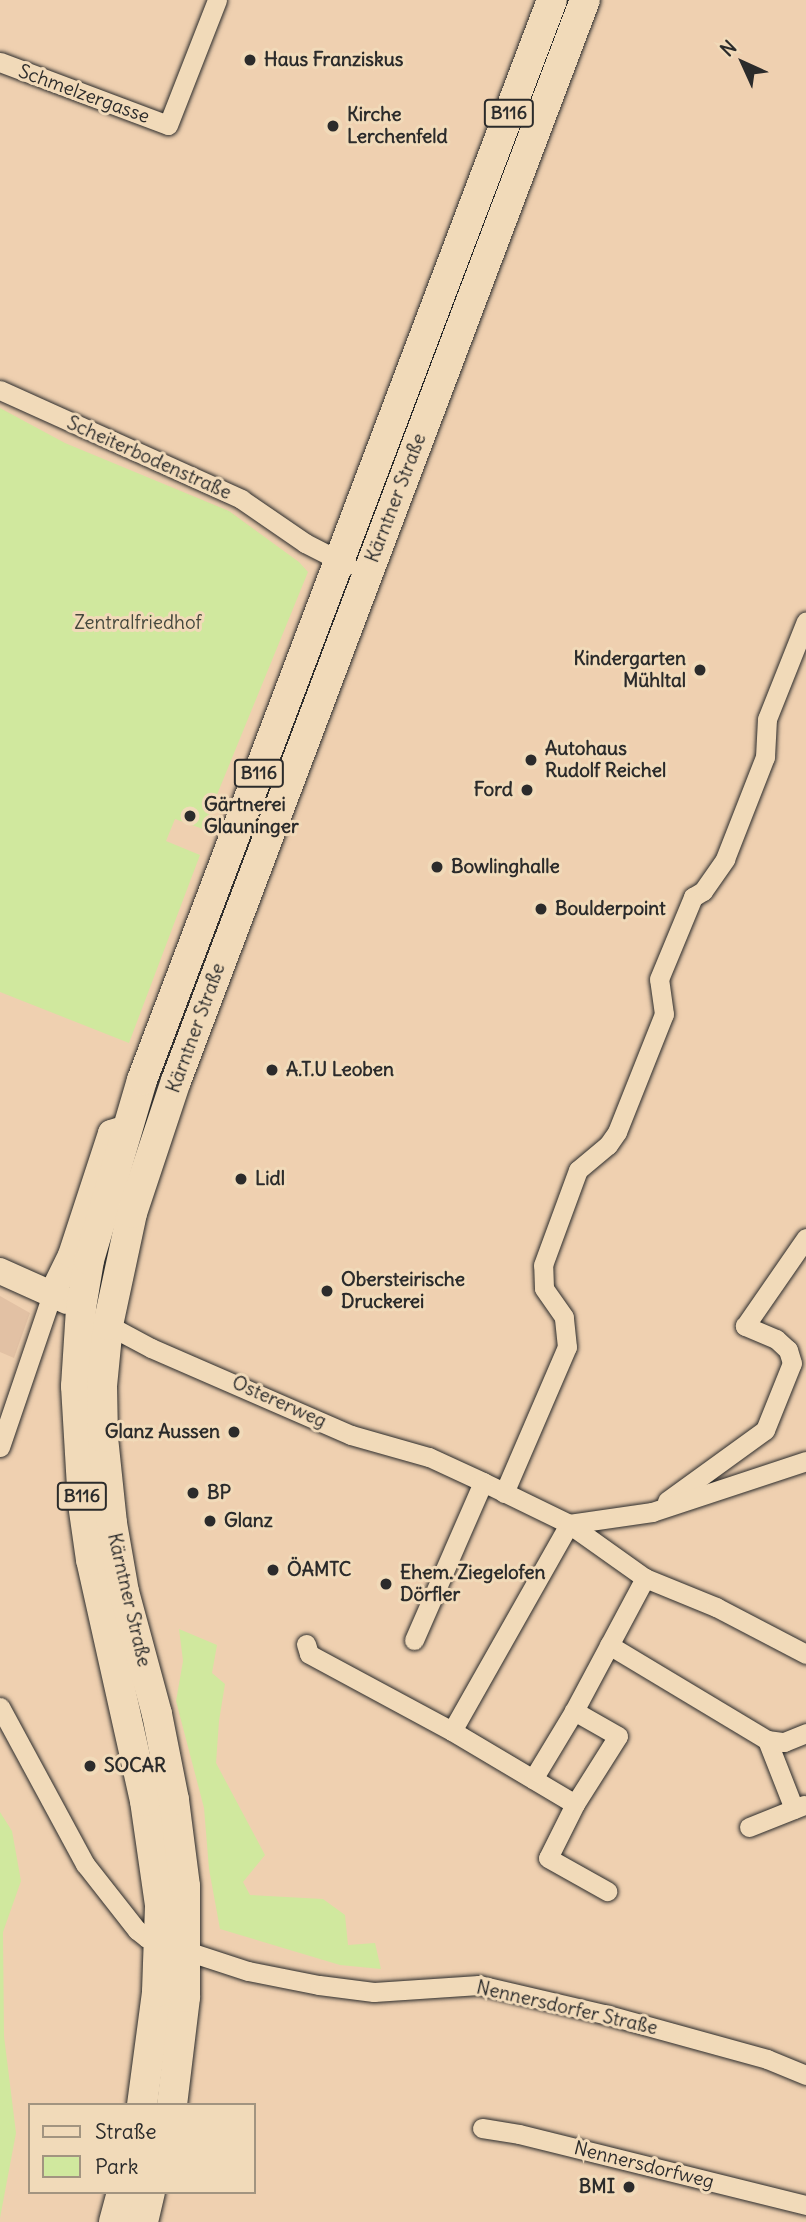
<!DOCTYPE html>
<html>
<head>
<meta charset="utf-8">
<style>
	body { margin:0 }
	#map { position:relative; width:806px; height:2222px; overflow:hidden; background:#efd0b0; font-family:Delius,sans-serif }
	div>[style] { position:absolute }
	.built>* { inset:0; background:#e2c1a4 }
	.green>* { inset:0; background:#d0e89e }
	.roads { filter:drop-shadow(0 0 2px #2b2b2b) drop-shadow(0 0 2px #2b2b2b) }
	.street>* { height:19px; margin:-9.5px; padding:0 9.5px; transform-origin:9.5px; border-radius:9.5px; background:#f1dab9 }
	.secondary>* { height:26px; margin:-13px; padding:0 13px; transform-origin:13px; border-radius:13px; background:#f1dab9 }
	.primary>* { height:30px; margin:-15px; padding:0 15px; transform-origin:15px; border-radius:15px; background:#f1dab9 }
	.dots>* { width:19px; height:19px; translate:-50% -50%; box-sizing:border-box; border:4px solid #f1dab9; border-radius:50% }
	span { translate:-50% -50%; white-space:nowrap; text-align:center; line-height:1.15; -webkit-text-stroke:6px #f1dab9; paint-order:stroke }
	.shield-label span { padding:2px 5px; background:#f1dab9; border:2px solid; border-radius:5px; -webkit-text-stroke-width:0 }
	.shield-label { font-size:18px; color:#2b2b2b; font-weight:700 }
	.poi-label { font-size:19px; color:#2b2b2b; font-weight:700 }
	.left { translate:0 -50%; text-align:left }
	.right { translate:-100% -50%; text-align:right }
	.street-label { font-size:19px; color:#2b2b2b }
	.park-label { font-size:19px; color:#44473c }
	.legend { position:absolute; left:28px; top:2103px; width:228px; height:91px; box-sizing:border-box; background:#f1dab9; border:2px solid #a29480; margin:0; padding:9px 12px; list-style:none; font-size:21px; color:#2b2b2b }
	.legend li { display:flex; align-items:center; gap:14px; height:35px }
	.legend b { width:35px; border:2px solid #a29480 }
	.north { position:absolute; left:708px; top:28px; width:70px; height:70px; -webkit-text-stroke:5px #f1dab9; paint-order:stroke; rotate:315deg; font-size:19px; font-weight:700; line-height:28px; text-align:center; color:#2b2b2b }
	.north::after { content:''; display:block; margin:auto; width:24px; height:32px; background:#2b2b2b; clip-path:polygon(50% 0,100% 100%,50% 72%,0 100%) }
</style>
</head>
<body>
<div id="map">
	<div class="built">
		<i style="clip-path:polygon(0 1296px,30px 1313px,14px 1358px,0 1352px)"></i>
	</div>
	<div class="green">
		<i style="clip-path:polygon(0 408px,65px 443px,229px 511px,299px 562px,308px 572px,203px 829px,175px 819px,166px 841px,200px 855px,129px 1043px,0 992px)"></i>
		<i style="clip-path:polygon(179px 1629px,217px 1645px,212px 1673px,225px 1684px,219px 1721px,216px 1763px,265px 1855px,243px 1882px,250px 1895px,323px 1899px,345px 1915px,348px 1945px,375px 1943px,381px 1969px,340px 1965px,220px 1929px,209px 1869px,204px 1808px,176px 1701px,183px 1661px)"></i>
		<i style="clip-path:polygon(0 1812px,12px 1831px,21px 1881px,3px 1932px,4px 2036px,16px 2133px,0 2218px)"></i>
	</div>
	<div class="roads">
		<div class="street">
			<i style="left:0;top:62px;width:179px;rotate:20.6deg"></i>
			<i style="left:168px;top:125px;width:134px;rotate:-68.6deg"></i>
			<i style="left:0;top:390px;width:265px;rotate:24.3deg"></i>
			<i style="left:241px;top:499px;width:78px;rotate:34.5deg"></i>
			<i style="left:305px;top:543px;width:48px;rotate:27.1deg"></i>
			<i style="left:108px;top:1325px;width:49px;rotate:28.1deg"></i>
			<i style="left:151px;top:1348px;width:218px;rotate:23.5deg"></i>
			<i style="left:351px;top:1435px;width:81px;rotate:15.8deg"></i>
			<i style="left:429px;top:1457px;width:60px;rotate:24.8deg"></i>
			<i style="left:483px;top:1482px;width:96px;rotate:26deg"></i>
			<i style="left:569px;top:1524px;width:93px;rotate:35.4deg"></i>
			<i style="left:645px;top:1578px;width:77px;rotate:22.2deg"></i>
			<i style="left:716px;top:1607px;width:102px;rotate:27.6deg"></i>
			<i style="left:0;top:1447px;width:162px;rotate:-71.2deg"></i>
			<i style="left:504px;top:1493px;width:159px;rotate:-66.7deg"></i>
			<i style="left:567px;top:1347px;width:30px;rotate:-96deg"></i>
			<i style="left:564px;top:1317px;width:35px;rotate:-125deg"></i>
			<i style="left:544px;top:1288px;width:23px;rotate:-92deg"></i>
			<i style="left:543px;top:1265px;width:101px;rotate:-69.8deg"></i>
			<i style="left:578px;top:1170px;width:39px;rotate:-40deg"></i>
			<i style="left:608px;top:1145px;width:16px;rotate:-55deg"></i>
			<i style="left:617px;top:1132px;width:127px;rotate:-68.3deg"></i>
			<i style="left:664px;top:1014px;width:35px;rotate:-98deg"></i>
			<i style="left:659px;top:979px;width:89px;rotate:-67.5deg"></i>
			<i style="left:693px;top:897px;width:12px;rotate:-31deg"></i>
			<i style="left:703px;top:891px;width:39px;rotate:-55deg"></i>
			<i style="left:725px;top:859px;width:110px;rotate:-68.6deg"></i>
			<i style="left:765px;top:757px;width:38px;rotate:-87deg"></i>
			<i style="left:767px;top:719px;width:105px;rotate:-68.3deg"></i>
			<i style="left:667px;top:1501px;width:121px;rotate:-35.9deg"></i>
			<i style="left:765px;top:1430px;width:72px;rotate:-68.1deg"></i>
			<i style="left:792px;top:1363px;width:14px;rotate:-107deg"></i>
			<i style="left:788px;top:1350px;width:16px;rotate:-137deg"></i>
			<i style="left:776px;top:1339px;width:34px;rotate:-157deg"></i>
			<i style="left:745px;top:1326px;width:107px;rotate:-55.3deg"></i>
			<i style="left:414px;top:1640px;width:172px;rotate:-66.4deg"></i>
			<i style="left:306px;top:1644px;width:10px;rotate:73deg"></i>
			<i style="left:309px;top:1654px;width:162px;rotate:28.3deg"></i>
			<i style="left:452px;top:1731px;width:143px;rotate:30.7deg"></i>
			<i style="left:575px;top:1804px;width:60px;rotate:116.6deg"></i>
			<i style="left:548px;top:1858px;width:68px;rotate:29.2deg"></i>
			<i style="left:609px;top:1645px;width:184px;rotate:31deg"></i>
			<i style="left:767px;top:1740px;width:74px;rotate:68.6deg"></i>
			<i style="left:0;top:1707px;width:179px;rotate:61.6deg"></i>
			<i style="left:85px;top:1864px;width:84px;rotate:51.8deg"></i>
			<i style="left:137px;top:1930px;width:13px;rotate:39deg"></i>
			<i style="left:147px;top:1938px;width:106px;rotate:18.1deg"></i>
			<i style="left:248px;top:1971px;width:72px;rotate:11.2deg"></i>
			<i style="left:319px;top:1985px;width:55px;rotate:7.3deg"></i>
			<i style="left:374px;top:1992px;width:105px;rotate:-3.8deg"></i>
			<i style="left:479px;top:1985px;width:128px;rotate:13.1deg"></i>
			<i style="left:604px;top:2014px;width:169px;rotate:15.4deg"></i>
			<i style="left:767px;top:2059px;width:42px;rotate:22.3deg"></i>
			<i style="left:452px;top:1731px;width:238px;rotate:-60.5deg"></i>
			<i style="left:569px;top:1524px;width:84px;rotate:-8.2deg"></i>
			<i style="left:652px;top:1512px;width:162px;rotate:-18.3deg"></i>
			<i style="left:767px;top:1740px;width:17px;rotate:7deg"></i>
			<i style="left:784px;top:1742px;width:24px;rotate:-22deg"></i>
			<i style="left:533px;top:1779px;width:79px;rotate:-58.9deg"></i>
			<i style="left:575px;top:1804px;width:80px;rotate:-57.7deg"></i>
			<i style="left:618px;top:1736px;width:51px;rotate:-150.4deg"></i>
			<i style="left:574px;top:1711px;width:151px;rotate:-61.9deg"></i>
			<i style="left:749px;top:1827px;width:59px;rotate:-21.8deg"></i>
			<i style="left:482px;top:2128px;width:37px;rotate:9deg"></i>
			<i style="left:519px;top:2134px;width:296px;rotate:13.9deg"></i>
		</div>
		<div class="secondary">
			<i style="left:0;top:1271px;width:73px;rotate:24.1deg"></i>
			<i style="left:52px;top:1294px;width:43px;rotate:-64deg"></i>
			<i style="left:71px;top:1255px;width:128px;rotate:-71.8deg"></i>
			<i style="left:111px;top:1133px;width:17px;rotate:-17deg"></i>
		</div>
		<div class="primary">
			<i style="left:142px;top:2105px;width:114px;rotate:-82.4deg"></i>
			<i style="left:157px;top:1992px;width:87px;rotate:-88deg"></i>
			<i style="left:160px;top:1905px;width:105px;rotate:-98.2deg"></i>
			<i style="left:145px;top:1801px;width:247px;rotate:-102.6deg"></i>
			<i style="left:91px;top:1560px;width:57px;rotate:-98.1deg"></i>
			<i style="left:83px;top:1504px;width:118px;rotate:-93.4deg"></i>
			<i style="left:76px;top:1386px;width:78px;rotate:-86.3deg"></i>
			<i style="left:81px;top:1308px;width:49px;rotate:-80.5deg"></i>
			<i style="left:89px;top:1260px;width:188px;rotate:-73.6deg"></i>
			<i style="left:142px;top:1080px;width:1155px;rotate:-69.21deg"></i>
			<i style="left:172px;top:2105px;width:109px;rotate:-83.1deg"></i>
			<i style="left:185px;top:1997px;width:111px;rotate:-90deg"></i>
			<i style="left:185px;top:1886px;width:87px;rotate:-97.3deg"></i>
			<i style="left:174px;top:1800px;width:88px;rotate:-101.2deg"></i>
			<i style="left:157px;top:1714px;width:126px;rotate:-105.1deg"></i>
			<i style="left:124px;top:1592px;width:70px;rotate:-99.9deg"></i>
			<i style="left:112px;top:1523px;width:86px;rotate:-96deg"></i>
			<i style="left:103px;top:1437px;width:51px;rotate:-91.1deg"></i>
			<i style="left:102px;top:1386px;width:61px;rotate:-84.4deg"></i>
			<i style="left:108px;top:1325px;width:115px;rotate:-77.9deg"></i>
			<i style="left:132px;top:1213px;width:139px;rotate:-71.6deg"></i>
			<i style="left:176px;top:1081px;width:1156px;rotate:-69.28deg"></i>
			<i style="left:114px;top:2222px;width:31px;rotate:-75deg"></i>
			<i style="left:143px;top:2222px;width:31px;rotate:-77deg"></i>
		</div>
	</div>
	<div class="dots">
		<i style="left:250px;top:60px;background:#2b2b2b"></i>
		<i style="left:333px;top:126px;background:#2b2b2b"></i>
		<i style="left:700px;top:670px;background:#2b2b2b"></i>
		<i style="left:531px;top:760px;background:#2b2b2b"></i>
		<i style="left:527px;top:790px;background:#2b2b2b"></i>
		<i style="left:190px;top:816px;background:#2b2b2b"></i>
		<i style="left:437px;top:867px;background:#2b2b2b"></i>
		<i style="left:541px;top:909px;background:#2b2b2b"></i>
		<i style="left:272px;top:1070px;background:#2b2b2b"></i>
		<i style="left:241px;top:1179px;background:#2b2b2b"></i>
		<i style="left:327px;top:1291px;background:#2b2b2b"></i>
		<i style="left:234px;top:1432px;background:#2b2b2b"></i>
		<i style="left:193px;top:1493px;background:#2b2b2b"></i>
		<i style="left:210px;top:1521px;background:#2b2b2b"></i>
		<i style="left:273px;top:1570px;background:#2b2b2b"></i>
		<i style="left:386px;top:1584px;background:#2b2b2b"></i>
		<i style="left:90px;top:1766px;background:#2b2b2b"></i>
		<i style="left:629px;top:2187px;background:#2b2b2b"></i>
	</div>
	<div class="shield-label">
		<span style="left:509px;top:113px">B116</span>
		<span style="left:259px;top:773px">B116</span>
		<span style="left:82px;top:1496px">B116</span>
	</div>
	<div class="poi-label">
		<span class="left" style="left:264px;top:60px">Haus Franziskus</span>
		<span class="left" style="left:347px;top:126px">Kirche<br>Lerchenfeld</span>
		<span class="right" style="left:686px;top:670px">Kindergarten<br>Mühltal</span>
		<span class="left" style="left:545px;top:760px">Autohaus<br>Rudolf Reichel</span>
		<span class="right" style="left:513px;top:790px">Ford</span>
		<span class="left" style="left:204px;top:816px">Gärtnerei<br>Glauninger</span>
		<span class="left" style="left:451px;top:867px">Bowlinghalle</span>
		<span class="left" style="left:555px;top:909px">Boulderpoint</span>
		<span class="left" style="left:286px;top:1070px">A.T.U Leoben</span>
		<span class="left" style="left:255px;top:1179px">Lidl</span>
		<span class="left" style="left:341px;top:1291px">Obersteirische<br>Druckerei</span>
		<span class="right" style="left:220px;top:1432px">Glanz Aussen</span>
		<span class="left" style="left:207px;top:1493px">BP</span>
		<span class="left" style="left:224px;top:1521px">Glanz</span>
		<span class="left" style="left:287px;top:1570px">ÖAMTC</span>
		<span class="left" style="left:400px;top:1584px">Ehem. Ziegelofen<br>Dörfler</span>
		<span class="left" style="left:104px;top:1766px">SOCAR</span>
		<span class="right" style="left:615px;top:2187px">BMI</span>
	</div>
	<div class="street-label">
		<span style="left:84px;top:94px;rotate:20deg">Schmelzergasse</span>
		<span style="left:149px;top:458px;rotate:24deg">Scheiterbodenstraße</span>
		<span style="left:396px;top:498px;rotate:-69deg">Kärntner Straße</span>
		<span style="left:196px;top:1028px;rotate:-70deg">Kärntner Straße</span>
		<span style="left:279px;top:1402px;rotate:24deg">Ostererweg</span>
		<span style="left:129px;top:1600px;rotate:77deg">Kärntner Straße</span>
		<span style="left:567px;top:2008px;rotate:13deg">Nennersdorfer Straße</span>
		<span style="left:644px;top:2165px;rotate:14deg">Nennersdorfweg</span>
	</div>
	<div class="park-label">
		<span style="left:138px;top:623px">Zentralfriedhof</span>
	</div>
	<ul class="legend">
	<li><b style="height:9px;background:#f1dab9"></b>Straße</li>
	<li><b style="height:19px;background:#d0e89e"></b>Park</li>
	</ul>
	<div class="north">N</div>
</div>
</body>
</html>
